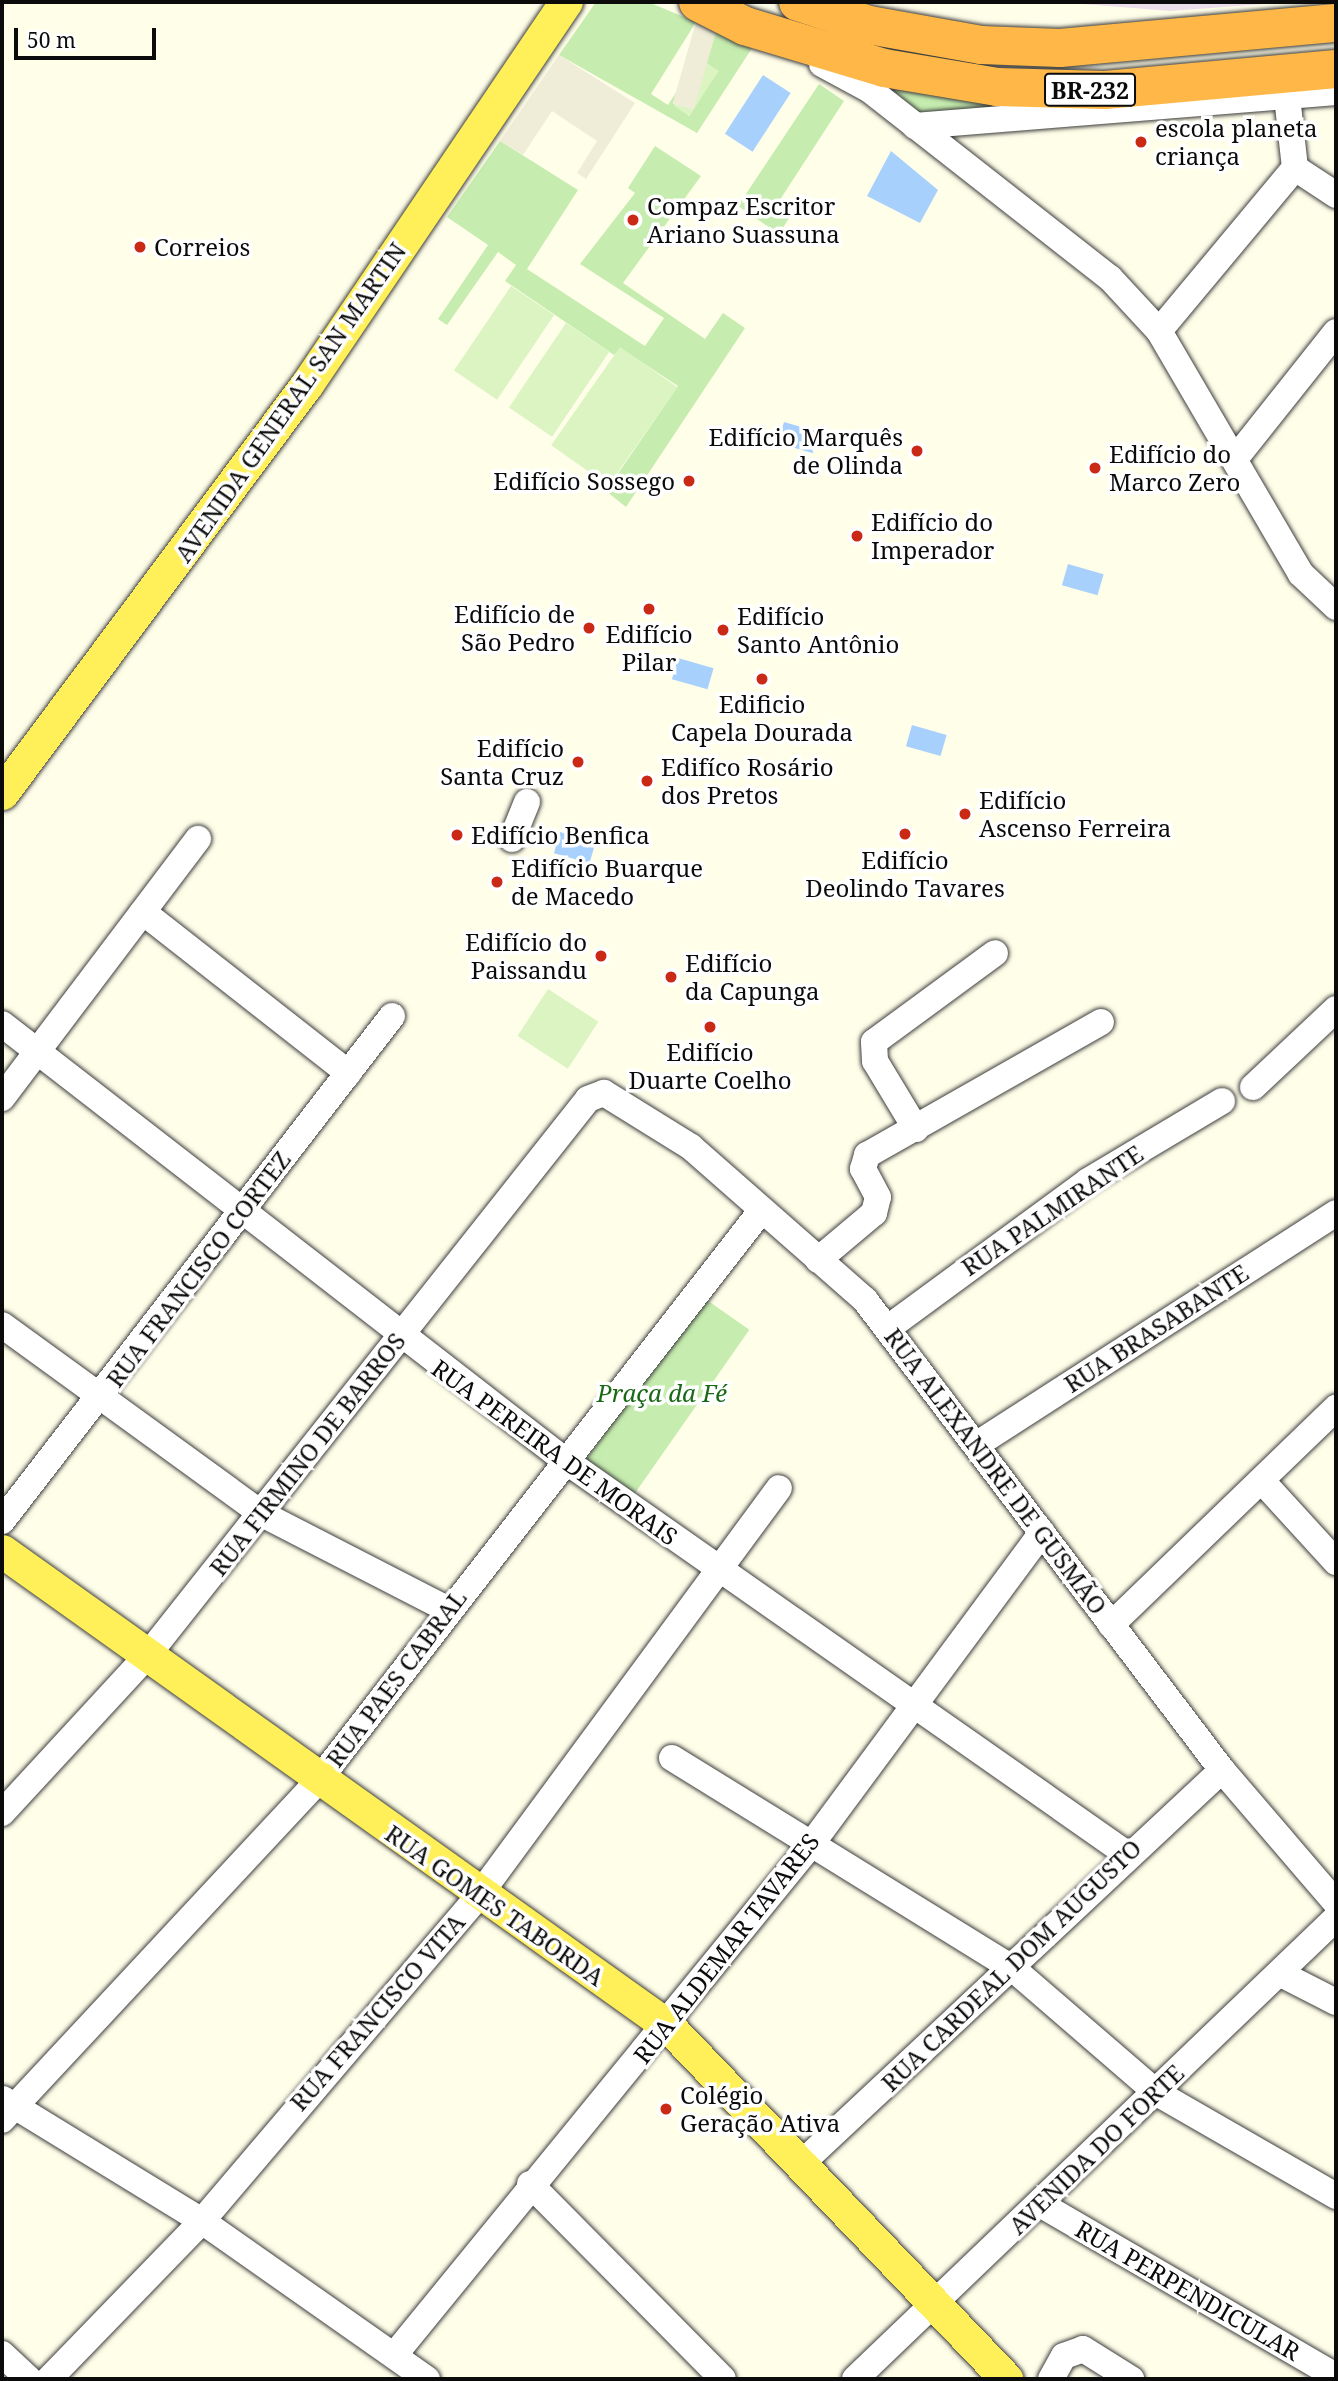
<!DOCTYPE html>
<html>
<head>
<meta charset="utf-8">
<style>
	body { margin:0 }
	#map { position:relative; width:1338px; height:2381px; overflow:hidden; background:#fffee9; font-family:"Noto Serif",serif }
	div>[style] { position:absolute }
	.industrial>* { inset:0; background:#ecdeeb }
	.green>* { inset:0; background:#c6edaf; transform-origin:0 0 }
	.pitch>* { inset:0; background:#dbf4c2; transform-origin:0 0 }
	.plaza>* { inset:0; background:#efedd8; transform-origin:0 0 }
	.water>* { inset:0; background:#a8d0fd; transform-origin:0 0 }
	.roads { filter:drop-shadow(0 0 2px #3e3e3e) drop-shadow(0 0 2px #3e3e3e) }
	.minor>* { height:26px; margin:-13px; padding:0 13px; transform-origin:13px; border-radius:13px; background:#fff }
	.major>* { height:33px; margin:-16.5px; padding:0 16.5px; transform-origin:16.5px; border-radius:16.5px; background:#fff059 }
	.highway>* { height:38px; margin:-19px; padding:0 19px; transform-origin:19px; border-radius:19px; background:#ffb847 }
	.dots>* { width:19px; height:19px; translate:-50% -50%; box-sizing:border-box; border:4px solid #fff; border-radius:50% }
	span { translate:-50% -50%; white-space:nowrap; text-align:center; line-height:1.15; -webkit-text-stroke:7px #fff; paint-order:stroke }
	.shield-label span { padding:2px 5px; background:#fff; border:2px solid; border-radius:5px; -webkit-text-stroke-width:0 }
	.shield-label { font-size:23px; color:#0b0b0b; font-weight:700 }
	.poi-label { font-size:24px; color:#0b0b0b }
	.left { translate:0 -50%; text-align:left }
	.right { translate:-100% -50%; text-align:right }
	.street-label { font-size:24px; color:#0b0b0b }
	.park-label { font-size:24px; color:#1a6916; font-style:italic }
	.frame { position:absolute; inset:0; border:4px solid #0b0b0b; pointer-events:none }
	.scale { position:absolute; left:14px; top:28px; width:142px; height:32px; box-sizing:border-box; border:4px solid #0b0b0b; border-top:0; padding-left:9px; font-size:21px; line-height:24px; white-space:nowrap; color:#0b0b0b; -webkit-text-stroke:5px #fff; paint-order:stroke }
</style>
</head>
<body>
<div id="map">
	<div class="industrial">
		<i style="clip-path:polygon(1058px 2px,1293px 2px,1170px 11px)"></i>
	</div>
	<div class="green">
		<i style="clip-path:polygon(evenodd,596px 2px,648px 2px,696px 22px,651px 94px,668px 105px,717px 28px,754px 45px,697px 133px,559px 55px,596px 2px,704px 62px,718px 71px,689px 116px,676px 106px,704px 62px)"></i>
		<i style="clip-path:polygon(864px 77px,1075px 96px,920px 120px)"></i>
		<i style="clip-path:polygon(819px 84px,844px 101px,774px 209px,789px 218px,779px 234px,738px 206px)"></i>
		<i style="clip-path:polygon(500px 141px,578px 190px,527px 269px,645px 346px,664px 318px,580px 264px,635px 193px,628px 188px,655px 146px,701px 176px,623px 283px,705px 339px,723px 313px,745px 328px,626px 507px,606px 491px,678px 386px,620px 348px,614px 355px,505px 281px,516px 265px,498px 252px,447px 325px,438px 319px,488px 245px,447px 217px)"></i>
		<i style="left:701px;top:1296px;width:59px;height:204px;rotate:35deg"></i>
	</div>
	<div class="pitch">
		<i style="left:704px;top:61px;width:18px;height:54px;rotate:34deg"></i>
		<i style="left:511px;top:286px;width:52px;height:102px;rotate:34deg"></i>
		<i style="left:566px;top:323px;width:52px;height:102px;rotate:34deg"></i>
		<i style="left:620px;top:347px;width:70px;height:120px;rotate:35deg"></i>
		<i style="left:548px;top:989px;width:60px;height:56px;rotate:33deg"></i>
	</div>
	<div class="plaza">
		<i style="left:696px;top:22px;width:22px;height:85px;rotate:16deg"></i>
		<i style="clip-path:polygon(559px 55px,635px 103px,586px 179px,577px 173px,597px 141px,552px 111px,523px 155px,500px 141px)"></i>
	</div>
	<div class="water">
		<i style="left:763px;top:75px;width:33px;height:70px;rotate:33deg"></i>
		<i style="clip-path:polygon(891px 151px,938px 190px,920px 223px,867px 196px)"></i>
		<i style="left:784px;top:422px;width:37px;height:22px;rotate:16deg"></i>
		<i style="left:1068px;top:564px;width:37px;height:22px;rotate:16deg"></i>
		<i style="left:678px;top:658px;width:37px;height:22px;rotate:16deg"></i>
		<i style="left:912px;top:725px;width:36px;height:22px;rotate:16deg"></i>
		<i style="left:560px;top:832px;width:37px;height:22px;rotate:16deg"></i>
	</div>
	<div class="roads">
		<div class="minor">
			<i style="left:822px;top:64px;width:55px;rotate:28.4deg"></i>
			<i style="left:870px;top:90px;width:305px;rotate:38.1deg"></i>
			<i style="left:1110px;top:278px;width:72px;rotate:47.2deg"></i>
			<i style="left:1159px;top:331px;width:281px;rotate:59.7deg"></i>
			<i style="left:1301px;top:574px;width:48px;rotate:43.3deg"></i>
			<i style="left:915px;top:126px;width:422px;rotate:-4.6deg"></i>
			<i style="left:1295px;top:168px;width:49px;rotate:33.4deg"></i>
			<i style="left:1159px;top:331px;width:212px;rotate:-50.2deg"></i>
			<i style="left:1295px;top:168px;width:71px;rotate:-96.4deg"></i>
			<i style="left:1235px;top:459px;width:162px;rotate:-51.5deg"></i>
			<i style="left:512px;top:839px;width:40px;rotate:-68deg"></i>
			<i style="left:143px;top:912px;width:261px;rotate:38.1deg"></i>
			<i style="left:2px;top:1024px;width:710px;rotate:37.79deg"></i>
			<i style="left:563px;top:1459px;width:689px;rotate:35.01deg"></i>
			<i style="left:1253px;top:1087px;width:114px;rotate:-43.2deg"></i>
			<i style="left:2px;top:1098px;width:325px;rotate:-52.9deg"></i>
			<i style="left:916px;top:1129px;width:79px;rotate:-121.1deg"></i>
			<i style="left:875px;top:1061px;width:19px;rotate:-93deg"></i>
			<i style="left:874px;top:1042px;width:150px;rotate:-36.3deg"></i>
			<i style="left:818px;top:1260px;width:73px;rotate:-40deg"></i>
			<i style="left:874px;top:1213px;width:16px;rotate:-76deg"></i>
			<i style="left:878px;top:1197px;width:32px;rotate:-118deg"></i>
			<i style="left:863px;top:1169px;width:15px;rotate:-74deg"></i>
			<i style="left:867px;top:1155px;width:269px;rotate:-29.6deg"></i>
			<i style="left:2px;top:1325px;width:321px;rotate:36deg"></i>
			<i style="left:262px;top:1514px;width:208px;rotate:27.2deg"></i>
			<i style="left:888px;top:1328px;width:248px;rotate:-36.3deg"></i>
			<i style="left:1088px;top:1181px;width:156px;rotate:-30.8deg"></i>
			<i style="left:976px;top:1445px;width:428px;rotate:-32.8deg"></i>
			<i style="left:1262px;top:1481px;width:110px;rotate:47.6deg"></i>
			<i style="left:2px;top:1521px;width:638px;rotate:-52.32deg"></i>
			<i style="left:1111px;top:1625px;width:313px;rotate:-44deg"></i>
			<i style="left:672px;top:1758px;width:398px;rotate:31.7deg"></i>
			<i style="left:1011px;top:1967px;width:193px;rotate:40.8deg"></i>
			<i style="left:1157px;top:2093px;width:207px;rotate:29.9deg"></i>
			<i style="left:2px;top:1813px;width:214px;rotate:-47.3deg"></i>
			<i style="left:147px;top:1656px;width:710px;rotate:-51.63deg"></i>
			<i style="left:588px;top:1099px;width:17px;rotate:-21deg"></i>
			<i style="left:604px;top:1093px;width:102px;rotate:31.8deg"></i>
			<i style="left:691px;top:1147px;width:232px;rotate:41.3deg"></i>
			<i style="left:865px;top:1300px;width:590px;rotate:52.78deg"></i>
			<i style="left:1222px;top:1770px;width:175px;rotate:49.4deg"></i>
			<i style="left:1279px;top:1973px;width:64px;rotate:27deg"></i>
			<i style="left:3px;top:2099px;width:233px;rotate:31.5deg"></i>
			<i style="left:202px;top:2221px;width:275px;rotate:35.1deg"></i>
			<i style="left:2px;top:2120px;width:463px;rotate:-47deg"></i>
			<i style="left:318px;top:1781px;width:722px;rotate:-52.15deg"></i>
			<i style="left:803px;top:2162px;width:574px;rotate:-43.09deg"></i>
			<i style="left:530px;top:2184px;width:274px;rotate:45.3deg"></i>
			<i style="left:1040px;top:2204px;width:342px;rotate:30.2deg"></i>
			<i style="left:396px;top:2353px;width:655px;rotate:-50.77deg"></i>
			<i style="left:810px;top:1846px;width:390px;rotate:-53.5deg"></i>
			<i style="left:2px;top:2354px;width:37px;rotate:43deg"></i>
			<i style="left:49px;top:2379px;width:220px;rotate:-45.9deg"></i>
			<i style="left:202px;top:2221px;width:429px;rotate:-49.6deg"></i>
			<i style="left:480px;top:1894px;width:504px;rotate:-53.63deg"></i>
			<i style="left:855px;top:2379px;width:666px;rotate:-43.78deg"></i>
			<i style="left:1051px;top:2379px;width:26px;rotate:-61deg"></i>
			<i style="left:1064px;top:2356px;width:20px;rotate:-20deg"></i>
			<i style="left:1083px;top:2349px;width:57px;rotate:32deg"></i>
		</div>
		<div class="major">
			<i style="left:2px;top:793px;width:510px;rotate:-53.29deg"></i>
			<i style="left:307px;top:384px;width:462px;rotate:-55.9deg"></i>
			<i style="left:2px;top:1551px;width:818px;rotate:35.5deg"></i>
			<i style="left:668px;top:2026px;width:489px;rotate:46.2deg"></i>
		</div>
		<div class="highway">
			<i style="left:698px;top:2px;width:53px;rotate:27.1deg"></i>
			<i style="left:745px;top:26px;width:145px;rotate:16.8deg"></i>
			<i style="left:884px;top:68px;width:115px;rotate:9.5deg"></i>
			<i style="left:997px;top:87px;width:108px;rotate:1.6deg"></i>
			<i style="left:1105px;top:90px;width:232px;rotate:-5.2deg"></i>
			<i style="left:798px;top:2px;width:75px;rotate:17.9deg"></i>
			<i style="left:869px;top:25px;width:114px;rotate:10.1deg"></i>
			<i style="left:981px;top:45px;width:79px;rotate:2.2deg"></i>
			<i style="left:1060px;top:48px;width:277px;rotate:-5.2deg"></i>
		</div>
	</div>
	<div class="dots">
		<i style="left:1141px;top:142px;background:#c92915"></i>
		<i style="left:633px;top:220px;background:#c92915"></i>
		<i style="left:140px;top:247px;background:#c92915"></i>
		<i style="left:917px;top:451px;background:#c92915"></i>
		<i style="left:1095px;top:468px;background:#c92915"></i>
		<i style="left:689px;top:481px;background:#c92915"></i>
		<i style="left:857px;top:536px;background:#c92915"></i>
		<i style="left:649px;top:609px;background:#c92915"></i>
		<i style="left:589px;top:628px;background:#c92915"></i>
		<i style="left:723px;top:630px;background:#c92915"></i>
		<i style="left:762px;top:679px;background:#c92915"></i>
		<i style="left:578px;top:762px;background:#c92915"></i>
		<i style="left:647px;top:781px;background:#c92915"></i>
		<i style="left:965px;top:814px;background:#c92915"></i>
		<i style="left:905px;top:834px;background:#c92915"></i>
		<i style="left:457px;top:835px;background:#c92915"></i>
		<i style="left:497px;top:882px;background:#c92915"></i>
		<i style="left:601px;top:956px;background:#c92915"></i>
		<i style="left:671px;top:977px;background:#c92915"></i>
		<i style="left:710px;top:1027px;background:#c92915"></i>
		<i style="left:666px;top:2109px;background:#c92915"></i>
	</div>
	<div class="shield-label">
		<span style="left:1090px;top:90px">BR-232</span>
	</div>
	<div class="poi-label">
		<span class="left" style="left:1155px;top:142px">escola planeta<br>criança</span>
		<span class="left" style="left:647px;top:220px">Compaz Escritor<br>Ariano Suassuna</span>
		<span class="left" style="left:154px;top:247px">Correios</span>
		<span class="right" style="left:903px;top:451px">Edifício Marquês<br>de Olinda</span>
		<span class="left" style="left:1109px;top:468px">Edifício do<br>Marco Zero</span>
		<span class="right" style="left:675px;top:481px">Edifício Sossego</span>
		<span class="left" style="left:871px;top:536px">Edifício do<br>Imperador</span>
		<span class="right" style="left:575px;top:628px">Edifício de<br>São Pedro</span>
		<span class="left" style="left:737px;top:630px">Edifício<br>Santo Antônio</span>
		<span style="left:649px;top:648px">Edifício<br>Pilar</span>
		<span style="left:762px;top:718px">Edificio<br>Capela Dourada</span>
		<span class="right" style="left:564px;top:762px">Edifício<br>Santa Cruz</span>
		<span class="left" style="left:661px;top:781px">Edifíco Rosário<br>dos Pretos</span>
		<span class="left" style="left:979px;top:814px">Edifício<br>Ascenso Ferreira</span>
		<span class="left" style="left:471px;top:835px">Edifício Benfica</span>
		<span style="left:905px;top:874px">Edifício<br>Deolindo Tavares</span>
		<span class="left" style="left:511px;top:882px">Edifício Buarque<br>de Macedo</span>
		<span class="right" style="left:587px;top:956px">Edifício do<br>Paissandu</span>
		<span class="left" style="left:685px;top:977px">Edifício<br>da Capunga</span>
		<span style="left:710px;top:1066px">Edifício<br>Duarte Coelho</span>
		<span class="left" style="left:680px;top:2109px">Colégio<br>Geração Ativa</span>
	</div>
	<div class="street-label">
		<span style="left:290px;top:402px;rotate:-55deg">AVENIDA GENERAL SAN MARTIN</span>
		<span style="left:1052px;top:1210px;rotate:-34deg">RUA PALMIRANTE</span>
		<span style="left:198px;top:1269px;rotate:-53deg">RUA FRANCISCO CORTEZ</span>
		<span style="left:1156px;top:1328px;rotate:-33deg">RUA BRASABANTE</span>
		<span style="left:555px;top:1452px;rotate:36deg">RUA PEREIRA DE MORAIS</span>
		<span style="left:307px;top:1454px;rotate:-52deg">RUA FIRMINO DE BARROS</span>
		<span style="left:996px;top:1471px;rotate:53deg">RUA ALEXANDRE DE GUSMÃO</span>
		<span style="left:396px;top:1678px;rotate:-53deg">RUA PAES CABRAL</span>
		<span style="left:495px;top:1905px;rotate:35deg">RUA GOMES TABORDA</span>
		<span style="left:726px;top:1948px;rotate:-52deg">RUA ALDEMAR TAVARES</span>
		<span style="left:1011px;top:1965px;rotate:-44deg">RUA CARDEAL DOM AUGUSTO</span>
		<span style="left:377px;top:2012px;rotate:-49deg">RUA FRANCISCO VITA</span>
		<span style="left:1096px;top:2149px;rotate:-44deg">AVENIDA DO FORTE</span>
		<span style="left:1188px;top:2290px;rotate:30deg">RUA PERPENDICULAR</span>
	</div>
	<div class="park-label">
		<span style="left:662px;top:1393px">Praça da Fé</span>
	</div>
	<div class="frame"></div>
	<div class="scale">50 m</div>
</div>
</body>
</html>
